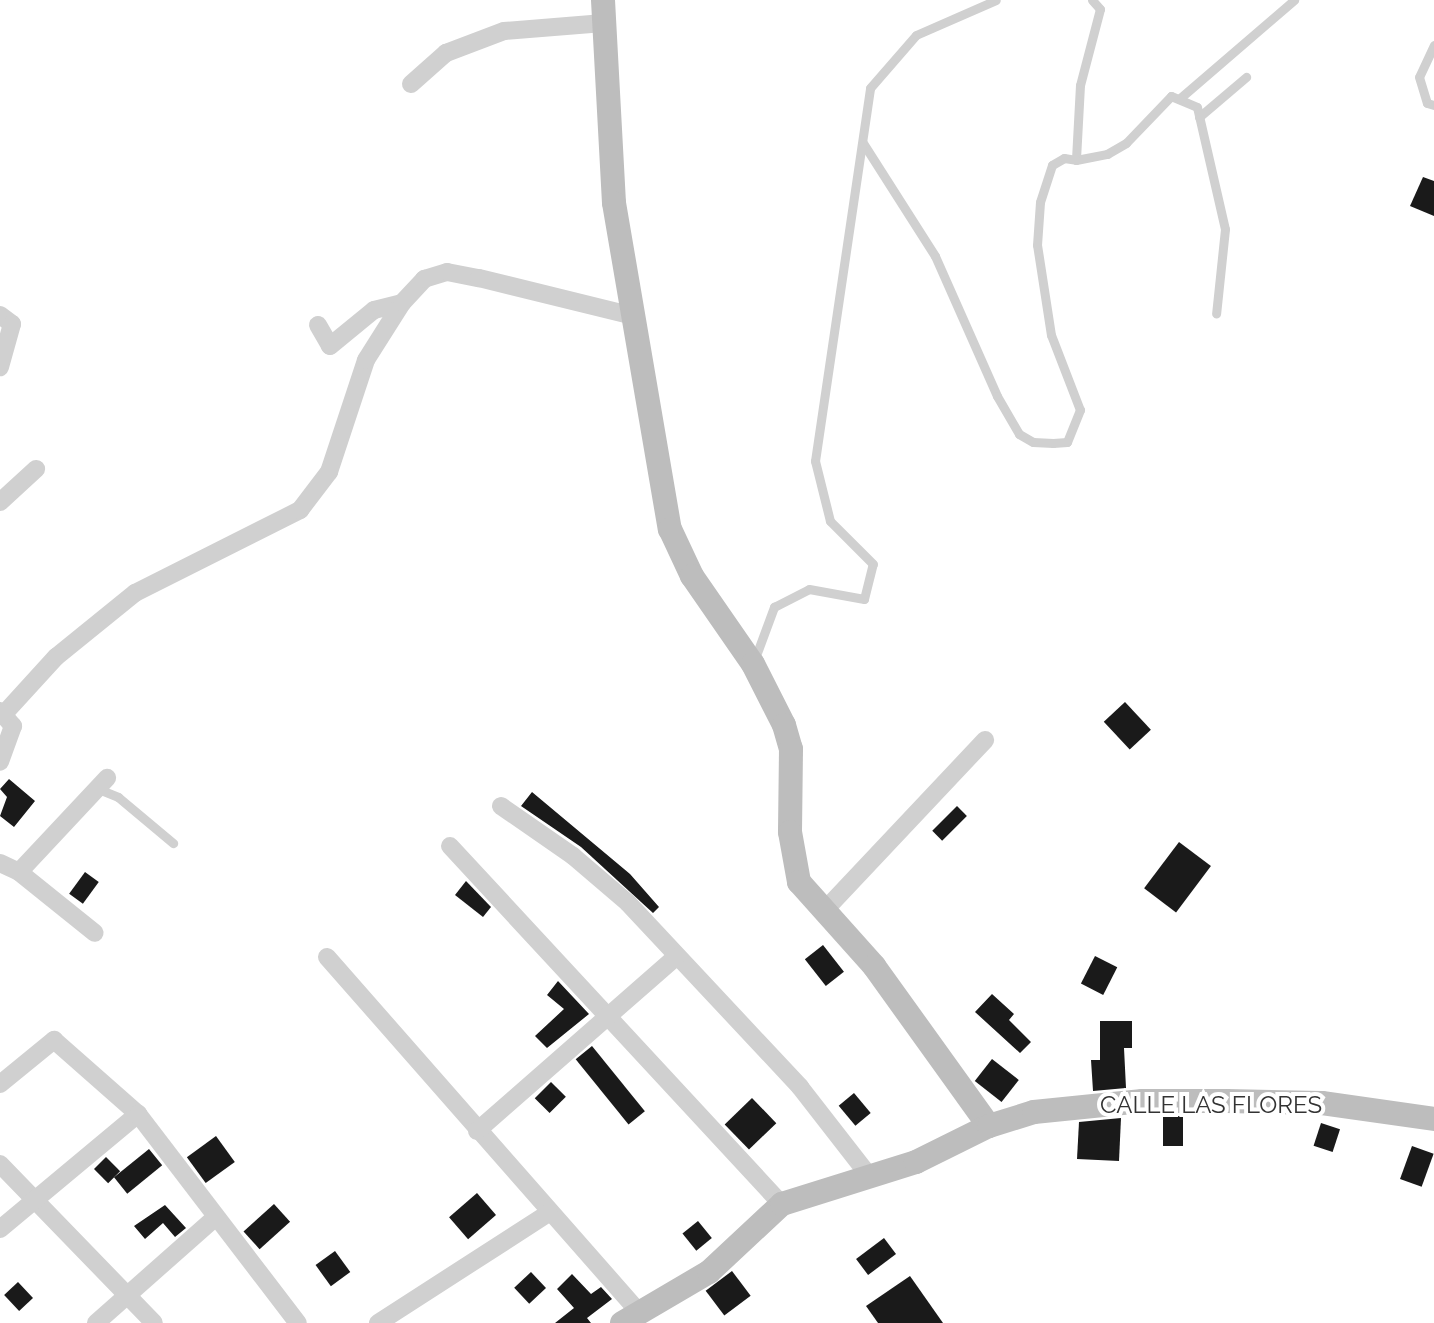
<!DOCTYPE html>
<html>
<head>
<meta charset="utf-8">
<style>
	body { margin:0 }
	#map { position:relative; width:1434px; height:1323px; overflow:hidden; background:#fff; font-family:Raleway,sans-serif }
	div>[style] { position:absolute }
	.building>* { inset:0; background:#1a1a1a; transform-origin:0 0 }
	.lane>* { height:9px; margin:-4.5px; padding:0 4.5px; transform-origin:4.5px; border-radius:4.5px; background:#d0d0d0 }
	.street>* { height:18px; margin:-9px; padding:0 9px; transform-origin:9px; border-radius:9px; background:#d0d0d0 }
	.secondary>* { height:24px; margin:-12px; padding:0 12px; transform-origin:12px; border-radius:12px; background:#bdbdbd }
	span { translate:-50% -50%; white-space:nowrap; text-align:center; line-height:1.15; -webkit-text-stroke:8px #fff; paint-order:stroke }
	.street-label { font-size:24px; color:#333 }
</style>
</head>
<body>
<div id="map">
	<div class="building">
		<i style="clip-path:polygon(1423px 177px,1434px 181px,1434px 216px,1410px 206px)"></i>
		<i style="left:1125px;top:702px;width:38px;height:29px;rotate:47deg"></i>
		<i style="clip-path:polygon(9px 779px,35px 801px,14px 827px,0 816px,7px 797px,0 789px)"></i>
		<i style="clip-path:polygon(532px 792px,630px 874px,659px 907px,653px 913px,581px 847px,521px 806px)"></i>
		<i style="left:957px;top:806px;width:14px;height:35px;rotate:45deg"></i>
		<i style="left:1179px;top:842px;width:40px;height:58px;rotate:37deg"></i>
		<i style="left:85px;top:872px;width:17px;height:27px;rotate:36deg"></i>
		<i style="clip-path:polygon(466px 881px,491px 907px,483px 917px,455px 895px)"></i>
		<i style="left:823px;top:945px;width:34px;height:23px;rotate:52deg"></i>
		<i style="left:1095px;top:956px;width:25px;height:31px;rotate:27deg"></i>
		<i style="clip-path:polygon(558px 981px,589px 1014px,547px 1048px,535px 1036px,564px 1009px,547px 995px)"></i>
		<i style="clip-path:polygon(992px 994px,1014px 1014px,1009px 1020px,1031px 1042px,1020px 1053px,975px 1012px)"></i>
		<i style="clip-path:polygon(1100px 1021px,1132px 1021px,1132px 1048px,1124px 1048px,1126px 1088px,1093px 1091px,1091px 1060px,1100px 1060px)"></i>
		<i style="left:592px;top:1046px;width:84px;height:21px;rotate:51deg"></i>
		<i style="left:992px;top:1059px;width:34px;height:28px;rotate:38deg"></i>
		<i style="left:551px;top:1082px;width:21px;height:23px;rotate:45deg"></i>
		<i style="left:854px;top:1093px;width:26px;height:20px;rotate:50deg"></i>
		<i style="left:752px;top:1098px;width:35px;height:38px;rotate:46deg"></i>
		<i style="left:1163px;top:1116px;width:20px;height:30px"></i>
		<i style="clip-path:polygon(1121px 1118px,1119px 1161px,1077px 1159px,1079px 1122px)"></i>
		<i style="left:1321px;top:1123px;width:20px;height:24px;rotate:18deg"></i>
		<i style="left:216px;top:1136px;width:32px;height:36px;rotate:54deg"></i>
		<i style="left:1412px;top:1146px;width:23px;height:35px;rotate:20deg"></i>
		<i style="left:149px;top:1149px;width:21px;height:45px;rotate:51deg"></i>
		<i style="left:106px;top:1157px;width:20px;height:17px;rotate:45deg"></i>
		<i style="left:477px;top:1193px;width:29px;height:37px;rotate:49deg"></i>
		<i style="left:274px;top:1204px;width:24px;height:41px;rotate:48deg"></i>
		<i style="clip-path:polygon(165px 1205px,186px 1228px,175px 1237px,163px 1223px,145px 1239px,134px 1226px)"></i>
		<i style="left:698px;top:1221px;width:22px;height:20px;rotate:51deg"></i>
		<i style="left:884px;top:1238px;width:20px;height:35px;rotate:53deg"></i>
		<i style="left:335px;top:1251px;width:26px;height:24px;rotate:54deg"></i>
		<i style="left:732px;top:1271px;width:31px;height:33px;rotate:53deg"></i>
		<i style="left:531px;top:1272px;width:22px;height:23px;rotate:47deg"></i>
		<i style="clip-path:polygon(572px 1274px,591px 1294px,601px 1287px,612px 1299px,587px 1318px,591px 1323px,555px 1323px,574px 1308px,557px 1289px)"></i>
		<i style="clip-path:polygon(910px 1276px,943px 1323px,878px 1323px,866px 1306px)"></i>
		<i style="left:18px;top:1282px;width:22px;height:19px;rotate:47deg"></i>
	</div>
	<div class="lane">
		<i style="left:1092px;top:0;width:12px;rotate:48deg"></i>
		<i style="left:1100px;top:9px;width:79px;rotate:104.7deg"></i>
		<i style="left:1080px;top:85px;width:75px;rotate:93.1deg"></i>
		<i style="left:1076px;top:160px;width:32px;rotate:-11deg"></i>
		<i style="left:1107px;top:154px;width:22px;rotate:-30deg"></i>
		<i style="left:1126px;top:143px;width:65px;rotate:-46.2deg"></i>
		<i style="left:1171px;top:96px;width:28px;rotate:23deg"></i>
		<i style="left:1197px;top:107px;width:125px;rotate:77.1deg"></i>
		<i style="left:1225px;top:229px;width:85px;rotate:96deg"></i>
		<i style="left:1434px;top:45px;width:35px;rotate:115deg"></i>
		<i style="left:1419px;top:77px;width:27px;rotate:73deg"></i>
		<i style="left:1427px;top:103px;width:7px;rotate:16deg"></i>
		<i style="left:1179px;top:99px;width:152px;rotate:-40.7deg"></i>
		<i style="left:1199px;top:117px;width:62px;rotate:-40.4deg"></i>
		<i style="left:863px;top:143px;width:134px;rotate:57.5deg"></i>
		<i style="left:935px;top:256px;width:153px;rotate:66.1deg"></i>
		<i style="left:997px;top:396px;width:44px;rotate:59.9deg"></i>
		<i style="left:1019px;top:434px;width:16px;rotate:30deg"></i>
		<i style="left:1033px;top:442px;width:20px;rotate:3deg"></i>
		<i style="left:1053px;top:443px;width:14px;rotate:-4deg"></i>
		<i style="left:1067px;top:442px;width:35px;rotate:-68deg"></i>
		<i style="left:1080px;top:410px;width:80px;rotate:-111.1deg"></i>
		<i style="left:1051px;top:335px;width:91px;rotate:-98.8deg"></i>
		<i style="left:1037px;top:245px;width:43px;rotate:-86deg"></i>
		<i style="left:1040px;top:202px;width:39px;rotate:-72deg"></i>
		<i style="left:1052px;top:165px;width:14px;rotate:-30deg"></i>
		<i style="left:1064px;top:158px;width:12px;rotate:9deg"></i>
		<i style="left:754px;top:661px;width:58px;rotate:-69.7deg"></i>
		<i style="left:774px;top:607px;width:39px;rotate:-27deg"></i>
		<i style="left:809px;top:589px;width:56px;rotate:10.3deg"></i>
		<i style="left:864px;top:599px;width:36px;rotate:-76deg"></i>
		<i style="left:873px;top:564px;width:61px;rotate:-135deg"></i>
		<i style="left:830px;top:521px;width:62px;rotate:-104deg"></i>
		<i style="left:815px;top:461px;width:377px;rotate:-81.6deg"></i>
		<i style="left:870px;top:88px;width:70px;rotate:-49deg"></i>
		<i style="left:916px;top:35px;width:87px;rotate:-23.6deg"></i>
		<i style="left:96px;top:788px;width:24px;rotate:22deg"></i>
		<i style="left:118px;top:797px;width:72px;rotate:39.9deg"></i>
	</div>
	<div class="street">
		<i style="left:411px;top:84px;width:47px;rotate:-41.5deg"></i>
		<i style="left:446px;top:53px;width:62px;rotate:-20.8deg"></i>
		<i style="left:504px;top:31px;width:100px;rotate:-4.6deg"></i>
		<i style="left:0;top:315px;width:15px;rotate:37deg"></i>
		<i style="left:12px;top:324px;width:45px;rotate:105.6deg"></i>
		<i style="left:318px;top:325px;width:24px;rotate:60deg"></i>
		<i style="left:330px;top:346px;width:57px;rotate:-39.3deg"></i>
		<i style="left:374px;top:310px;width:29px;rotate:-14deg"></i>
		<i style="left:0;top:502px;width:49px;rotate:-42.5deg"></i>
		<i style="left:0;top:711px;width:20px;rotate:49deg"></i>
		<i style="left:13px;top:726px;width:38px;rotate:110deg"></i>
		<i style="left:3px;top:715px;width:79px;rotate:-47.6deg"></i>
		<i style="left:56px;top:657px;width:102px;rotate:-39deg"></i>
		<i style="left:135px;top:593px;width:185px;rotate:-26.7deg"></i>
		<i style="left:300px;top:510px;width:48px;rotate:-52.7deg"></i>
		<i style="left:329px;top:472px;width:118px;rotate:-71.7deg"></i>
		<i style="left:366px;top:360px;width:67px;rotate:-57.7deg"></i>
		<i style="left:402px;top:303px;width:33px;rotate:-47deg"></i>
		<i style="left:424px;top:279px;width:24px;rotate:-17deg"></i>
		<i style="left:447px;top:272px;width:33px;rotate:11deg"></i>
		<i style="left:479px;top:278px;width:155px;rotate:13.8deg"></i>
		<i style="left:501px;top:806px;width:88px;rotate:34.8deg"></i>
		<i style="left:573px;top:856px;width:72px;rotate:40.5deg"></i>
		<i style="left:628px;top:903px;width:252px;rotate:46.9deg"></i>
		<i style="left:800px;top:1087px;width:114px;rotate:52.1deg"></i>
		<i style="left:450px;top:846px;width:488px;rotate:47.2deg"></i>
		<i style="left:0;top:863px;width:21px;rotate:25deg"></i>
		<i style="left:19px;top:872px;width:97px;rotate:38.8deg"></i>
		<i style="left:19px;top:872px;width:129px;rotate:-46.9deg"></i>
		<i style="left:824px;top:911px;width:235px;rotate:-46.7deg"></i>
		<i style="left:327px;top:957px;width:471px;rotate:48.7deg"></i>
		<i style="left:0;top:1084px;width:70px;rotate:-39.2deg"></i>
		<i style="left:54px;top:1040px;width:112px;rotate:41.4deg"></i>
		<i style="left:477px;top:1131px;width:264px;rotate:-41.2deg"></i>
		<i style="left:0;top:1164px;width:221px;rotate:45.9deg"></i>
		<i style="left:0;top:1229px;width:180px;rotate:-39.8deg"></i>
		<i style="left:138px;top:1114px;width:263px;rotate:52.6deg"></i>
		<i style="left:96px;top:1323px;width:160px;rotate:-41.5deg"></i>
		<i style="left:378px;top:1323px;width:203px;rotate:-32.8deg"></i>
	</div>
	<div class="secondary">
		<i style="left:603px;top:0;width:203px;rotate:86.9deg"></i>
		<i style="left:614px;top:203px;width:331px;rotate:80.3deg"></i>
		<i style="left:670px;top:529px;width:52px;rotate:64.9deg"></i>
		<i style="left:692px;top:576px;width:107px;rotate:55.3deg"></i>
		<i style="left:753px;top:664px;width:68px;rotate:63.1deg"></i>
		<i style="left:784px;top:725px;width:25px;rotate:74deg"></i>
		<i style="left:791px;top:749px;width:83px;rotate:90.7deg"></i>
		<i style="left:790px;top:832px;width:51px;rotate:79.8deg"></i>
		<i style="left:799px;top:882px;width:113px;rotate:48.2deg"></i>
		<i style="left:874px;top:966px;width:197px;rotate:54.3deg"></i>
		<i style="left:622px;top:1323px;width:101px;rotate:-30.4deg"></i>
		<i style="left:709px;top:1272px;width:100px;rotate:-43deg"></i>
		<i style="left:782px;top:1204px;width:140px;rotate:-17.4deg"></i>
		<i style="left:916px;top:1162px;width:81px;rotate:-26.3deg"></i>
		<i style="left:989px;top:1126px;width:47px;rotate:-17.3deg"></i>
		<i style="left:1034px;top:1112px;width:109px;rotate:-5.8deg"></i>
		<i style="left:1142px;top:1101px;width:85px"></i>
		<i style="left:1227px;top:1101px;width:95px;rotate:1.2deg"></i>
		<i style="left:1322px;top:1103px;width:113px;rotate:8.1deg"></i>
	</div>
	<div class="street-label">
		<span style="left:1211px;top:1105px">CALLE LAS FLORES</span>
	</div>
</div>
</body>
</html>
